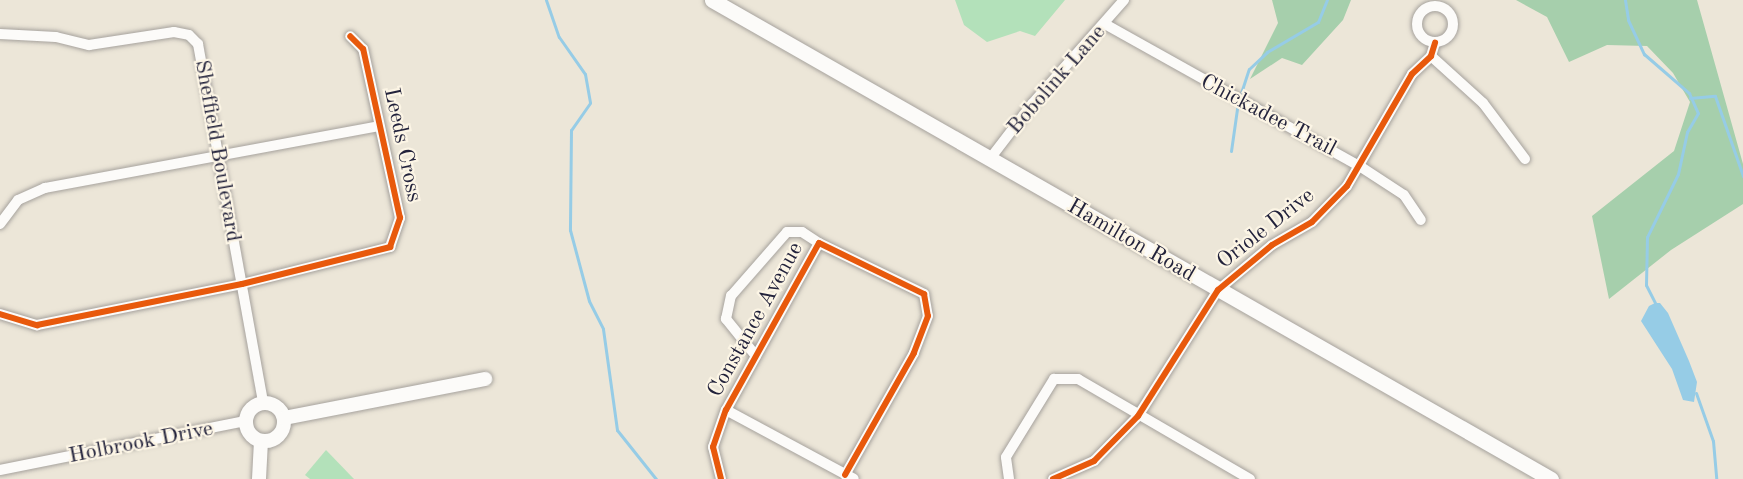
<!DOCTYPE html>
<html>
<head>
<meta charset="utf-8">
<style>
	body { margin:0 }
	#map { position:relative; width:1743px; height:479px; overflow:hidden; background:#ece6d8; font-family:"Old Standard TT",serif }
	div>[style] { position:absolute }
	.green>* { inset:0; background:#b3e1ba }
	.forest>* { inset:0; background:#a6cfac }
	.water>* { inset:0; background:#96cce6 }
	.stream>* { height:3px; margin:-1.5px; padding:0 1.5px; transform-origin:1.5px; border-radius:1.5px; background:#96cce6 }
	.roads { filter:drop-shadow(0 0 2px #a6a29d) drop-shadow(0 0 2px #a6a29d) }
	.minor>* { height:10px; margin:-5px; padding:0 5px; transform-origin:5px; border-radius:5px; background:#fcfbf9 }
	.minor>.ring { margin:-5px; padding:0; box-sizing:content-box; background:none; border:10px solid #fcfbf9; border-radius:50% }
	.tertiary>* { height:14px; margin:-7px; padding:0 7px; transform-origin:7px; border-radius:7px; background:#fcfbf9 }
	.tertiary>.ring { margin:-7px; padding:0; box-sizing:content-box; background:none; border:14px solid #fcfbf9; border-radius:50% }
	.secondary>* { height:15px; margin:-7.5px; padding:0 7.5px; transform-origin:7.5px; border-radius:7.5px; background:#fcfbf9 }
	.cycleway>* { height:6px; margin:-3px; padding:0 3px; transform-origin:3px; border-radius:3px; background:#e8590c }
	span { translate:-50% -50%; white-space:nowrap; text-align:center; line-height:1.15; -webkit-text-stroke:4.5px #fcf5e5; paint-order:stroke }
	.street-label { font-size:22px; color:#22223b }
</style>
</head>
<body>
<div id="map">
	<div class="green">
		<i style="clip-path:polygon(955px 0,1065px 0,1035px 36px,1020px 31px,987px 42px,964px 25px)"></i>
		<i style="clip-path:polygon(326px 450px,354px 479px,310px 479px,305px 475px)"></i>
	</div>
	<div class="forest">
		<i style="clip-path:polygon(1272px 0,1351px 0,1343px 20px,1302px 65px,1282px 58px,1250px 79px,1278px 23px)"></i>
		<i style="clip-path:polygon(1516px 0,1697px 0,1743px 164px,1743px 204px,1671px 250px,1609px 299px,1592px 216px,1674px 151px,1690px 102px,1673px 73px,1647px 46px,1607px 45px,1569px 62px,1547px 17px)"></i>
	</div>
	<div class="water">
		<i style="clip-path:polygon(1655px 303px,1660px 303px,1668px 313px,1689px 361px,1697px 382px,1694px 402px,1683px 400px,1672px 369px,1641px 321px,1649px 306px)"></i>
	</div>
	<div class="stream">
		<i style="left:546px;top:0;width:39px;rotate:71deg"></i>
		<i style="left:559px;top:37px;width:45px;rotate:54.9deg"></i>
		<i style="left:585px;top:74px;width:29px;rotate:80deg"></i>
		<i style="left:590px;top:103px;width:33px;rotate:125deg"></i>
		<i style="left:571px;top:130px;width:100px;rotate:90.6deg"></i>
		<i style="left:570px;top:230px;width:73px;rotate:75deg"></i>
		<i style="left:589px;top:301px;width:31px;rotate:63deg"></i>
		<i style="left:603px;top:329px;width:102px;rotate:82.1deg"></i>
		<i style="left:617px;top:430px;width:63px;rotate:51.5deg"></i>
		<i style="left:1625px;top:0;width:20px;rotate:81deg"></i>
		<i style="left:1628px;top:20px;width:38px;rotate:65deg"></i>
		<i style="left:1644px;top:54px;width:60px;rotate:40.9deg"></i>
		<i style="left:1689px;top:93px;width:22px;rotate:66deg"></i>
		<i style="left:1698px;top:113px;width:22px;rotate:120deg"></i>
		<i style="left:1687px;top:132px;width:43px;rotate:102.1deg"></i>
		<i style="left:1678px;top:174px;width:70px;rotate:116.2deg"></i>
		<i style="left:1647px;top:237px;width:48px;rotate:91.2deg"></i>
		<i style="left:1646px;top:285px;width:20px;rotate:63deg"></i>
		<i style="left:1240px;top:96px;width:28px;rotate:-72deg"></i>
		<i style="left:1249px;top:69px;width:25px;rotate:-43deg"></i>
		<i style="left:1267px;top:52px;width:59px;rotate:-30.5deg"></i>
		<i style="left:1318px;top:22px;width:24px;rotate:-68deg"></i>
		<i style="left:1690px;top:98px;width:25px;rotate:-5deg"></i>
		<i style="left:1715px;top:96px;width:85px;rotate:70.7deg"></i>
		<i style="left:1231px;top:151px;width:49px;rotate:-81.9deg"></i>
		<i style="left:1696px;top:393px;width:51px;rotate:70.5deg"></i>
		<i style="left:1713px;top:441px;width:38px;rotate:85deg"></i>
	</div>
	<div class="roads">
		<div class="minor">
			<i class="ring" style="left:1417px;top:6px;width:26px;height:26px"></i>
			<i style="left:1105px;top:24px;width:293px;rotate:29.2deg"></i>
			<i style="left:1361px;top:167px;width:51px;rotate:33.1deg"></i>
			<i style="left:1404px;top:195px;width:30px;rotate:56deg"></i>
			<i style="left:0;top:34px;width:56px;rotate:3.1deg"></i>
			<i style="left:56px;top:37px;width:34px;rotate:14deg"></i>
			<i style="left:89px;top:45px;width:86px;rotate:-8.7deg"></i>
			<i style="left:174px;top:32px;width:15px;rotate:11deg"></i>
			<i style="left:189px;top:35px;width:13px;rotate:45deg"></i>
			<i style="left:198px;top:44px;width:365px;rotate:79.7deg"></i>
			<i style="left:1431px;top:56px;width:70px;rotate:42.1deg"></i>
			<i style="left:1483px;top:103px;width:70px;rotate:53.1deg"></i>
			<i style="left:989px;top:160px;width:71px;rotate:-52.5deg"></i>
			<i style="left:1032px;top:104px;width:139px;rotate:-48.5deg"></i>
			<i style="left:0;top:224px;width:30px;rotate:-53deg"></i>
			<i style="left:18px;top:200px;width:30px;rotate:-24deg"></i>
			<i style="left:45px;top:188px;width:340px;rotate:-10.5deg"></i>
			<i style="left:0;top:314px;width:39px;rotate:17deg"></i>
			<i style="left:37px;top:325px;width:209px;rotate:-11.3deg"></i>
			<i style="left:242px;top:284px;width:153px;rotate:-14deg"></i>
			<i style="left:390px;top:247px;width:31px;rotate:-71deg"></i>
			<i style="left:400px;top:218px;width:173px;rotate:-102.3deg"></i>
			<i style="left:363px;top:49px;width:18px;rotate:-135deg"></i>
			<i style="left:756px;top:356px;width:48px;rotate:-129deg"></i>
			<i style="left:726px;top:319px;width:24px;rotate:-78deg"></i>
			<i style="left:731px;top:296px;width:85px;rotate:-48.8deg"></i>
			<i style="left:787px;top:232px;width:15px"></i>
			<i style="left:802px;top:232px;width:20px;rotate:33deg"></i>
			<i style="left:726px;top:410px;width:145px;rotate:28.3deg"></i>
			<i style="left:0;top:470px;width:250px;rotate:-11.3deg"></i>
			<i style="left:721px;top:479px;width:33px;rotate:-104deg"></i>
			<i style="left:713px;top:447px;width:39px;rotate:-71deg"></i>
			<i style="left:726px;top:410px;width:191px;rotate:-60.9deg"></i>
			<i style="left:819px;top:243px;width:117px;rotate:25.9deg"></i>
			<i style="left:924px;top:294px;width:22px;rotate:80deg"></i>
			<i style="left:928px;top:316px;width:40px;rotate:111deg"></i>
			<i style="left:914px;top:353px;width:140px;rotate:119.5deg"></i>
			<i style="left:1009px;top:479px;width:22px;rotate:-98deg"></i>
			<i style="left:1006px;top:457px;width:92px;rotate:-58.4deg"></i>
			<i style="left:1054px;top:379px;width:24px"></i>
			<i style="left:1078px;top:379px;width:199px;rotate:30.2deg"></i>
			<i style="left:1053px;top:479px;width:45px;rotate:-23.7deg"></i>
			<i style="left:1094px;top:461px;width:63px;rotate:-45.6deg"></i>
			<i style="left:1138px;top:416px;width:149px;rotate:-57.6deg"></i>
			<i style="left:1218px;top:290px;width:70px;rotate:-39.8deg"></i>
			<i style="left:1272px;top:245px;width:46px;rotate:-29.9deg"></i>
			<i style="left:1312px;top:222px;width:50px;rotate:-45.8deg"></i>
			<i style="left:1347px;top:186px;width:129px;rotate:-59.9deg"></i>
			<i style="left:1412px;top:74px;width:26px;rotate:-43deg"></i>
			<i style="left:1431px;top:56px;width:14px;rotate:-73deg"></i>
		</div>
		<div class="tertiary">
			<i class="ring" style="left:246px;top:403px;width:24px;height:24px"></i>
			<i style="left:284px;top:418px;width:205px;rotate:-11deg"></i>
			<i style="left:259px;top:479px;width:38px;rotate:-87deg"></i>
		</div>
		<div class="secondary">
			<i style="left:712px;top:0;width:966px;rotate:29.72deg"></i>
		</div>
	</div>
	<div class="cycleway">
		<i style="left:0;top:314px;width:39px;rotate:17deg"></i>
		<i style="left:37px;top:325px;width:209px;rotate:-11.3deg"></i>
		<i style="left:242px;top:284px;width:153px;rotate:-14deg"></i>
		<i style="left:390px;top:247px;width:31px;rotate:-71deg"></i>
		<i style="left:400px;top:218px;width:173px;rotate:-102.3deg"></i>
		<i style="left:363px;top:49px;width:18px;rotate:-135deg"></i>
		<i style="left:721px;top:479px;width:33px;rotate:-104deg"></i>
		<i style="left:713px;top:447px;width:39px;rotate:-71deg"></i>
		<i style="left:726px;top:410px;width:191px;rotate:-60.9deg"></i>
		<i style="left:819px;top:243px;width:117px;rotate:25.9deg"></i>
		<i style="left:924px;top:294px;width:22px;rotate:80deg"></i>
		<i style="left:928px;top:316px;width:40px;rotate:111deg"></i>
		<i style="left:914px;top:353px;width:140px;rotate:119.5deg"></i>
		<i style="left:1053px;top:479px;width:45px;rotate:-23.7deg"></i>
		<i style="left:1094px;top:461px;width:63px;rotate:-45.6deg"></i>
		<i style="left:1138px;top:416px;width:149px;rotate:-57.6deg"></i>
		<i style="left:1218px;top:290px;width:70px;rotate:-39.8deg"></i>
		<i style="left:1272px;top:245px;width:46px;rotate:-29.9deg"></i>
		<i style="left:1312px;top:222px;width:50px;rotate:-45.8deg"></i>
		<i style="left:1347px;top:186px;width:129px;rotate:-59.9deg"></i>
		<i style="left:1412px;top:74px;width:26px;rotate:-43deg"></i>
		<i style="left:1431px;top:56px;width:14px;rotate:-73deg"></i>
	</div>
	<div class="street-label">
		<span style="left:1057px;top:80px;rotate:-49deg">Bobolink Lane</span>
		<span style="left:1268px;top:116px;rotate:28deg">Chickadee Trail</span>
		<span style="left:402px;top:145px;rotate:78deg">Leeds Cross</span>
		<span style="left:217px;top:151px;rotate:80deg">Sheffield Boulevard</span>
		<span style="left:1266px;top:229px;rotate:-38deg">Oriole Drive</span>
		<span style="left:1131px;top:241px;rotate:30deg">Hamilton Road</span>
		<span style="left:756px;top:320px;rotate:-61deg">Constance Avenue</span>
		<span style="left:141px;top:443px;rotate:-11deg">Holbrook Drive</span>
	</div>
</div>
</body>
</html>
